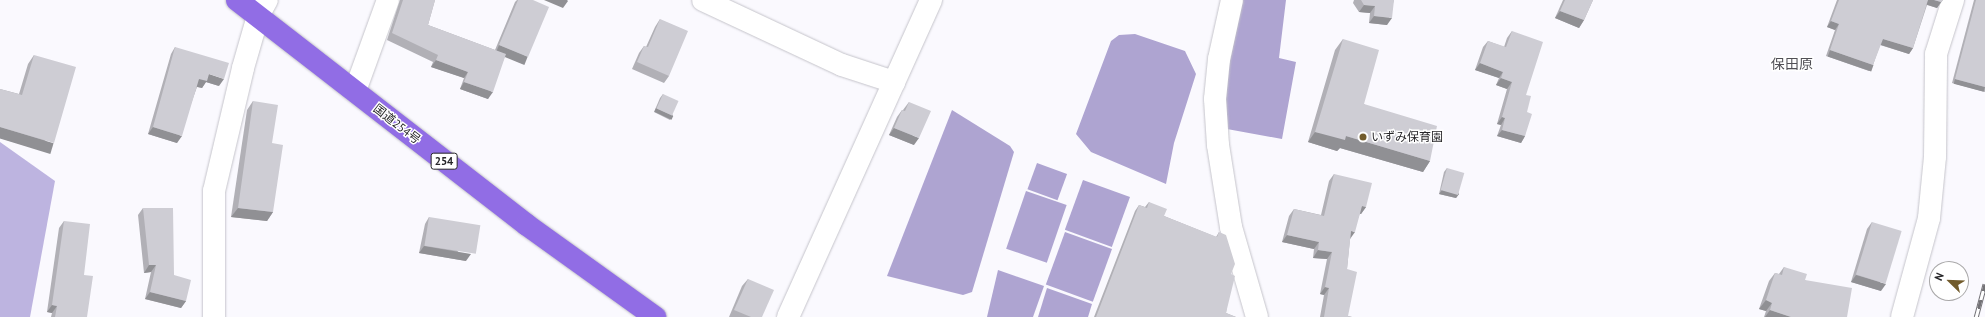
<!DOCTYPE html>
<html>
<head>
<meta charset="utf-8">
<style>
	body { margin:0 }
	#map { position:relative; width:1985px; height:317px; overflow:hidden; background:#faf9fe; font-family:"PT Sans","Noto Sans JP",sans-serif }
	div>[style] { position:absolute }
	.forest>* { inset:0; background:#bdb4e0 }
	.water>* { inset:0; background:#aea4d1; transform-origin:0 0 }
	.roads { filter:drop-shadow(0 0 1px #c5c4cb) drop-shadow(0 0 1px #c5c4cb) }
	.minor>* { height:22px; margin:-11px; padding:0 11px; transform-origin:11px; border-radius:11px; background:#fff }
	.highway>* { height:22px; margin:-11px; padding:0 11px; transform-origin:11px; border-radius:11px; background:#916de5 }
	.rail>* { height:4.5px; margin-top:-2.25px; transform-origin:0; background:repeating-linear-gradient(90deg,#fff 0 9px,#737276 0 18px); box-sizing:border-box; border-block:1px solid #737276 }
	.wall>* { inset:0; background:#b1b0b6 }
	.shaded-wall>* { inset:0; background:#909094; transform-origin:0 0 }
	.building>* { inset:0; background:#cecdd4; transform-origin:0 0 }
	.dots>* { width:11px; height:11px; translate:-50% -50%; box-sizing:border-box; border:2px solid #fff; border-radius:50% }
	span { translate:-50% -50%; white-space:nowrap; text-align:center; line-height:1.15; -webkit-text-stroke:3px #fff; paint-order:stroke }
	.shield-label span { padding:1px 3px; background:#fff; border:1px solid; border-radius:3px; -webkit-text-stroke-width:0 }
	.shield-label { font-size:11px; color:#272629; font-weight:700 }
	.street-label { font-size:12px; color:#272629 }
	.poi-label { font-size:12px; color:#272629 }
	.left { translate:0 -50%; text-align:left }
	.quarter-label { font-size:14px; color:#515056 }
	.north { position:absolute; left:1929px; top:261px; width:40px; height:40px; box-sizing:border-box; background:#fff; border:1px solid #a9a8a9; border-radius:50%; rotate:293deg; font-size:11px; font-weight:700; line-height:16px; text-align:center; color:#272629 }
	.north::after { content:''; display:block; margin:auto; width:14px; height:18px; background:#725b2b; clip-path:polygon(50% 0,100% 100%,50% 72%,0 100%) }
</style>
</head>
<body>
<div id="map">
	<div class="forest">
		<i style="clip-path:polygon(0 142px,55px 181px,30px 317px,0 317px)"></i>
	</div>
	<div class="water">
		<i style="clip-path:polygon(1242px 0,1286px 0,1279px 58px,1296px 62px,1282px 139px,1227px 129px,1223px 97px)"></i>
		<i style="clip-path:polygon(1135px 34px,1185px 51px,1196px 74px,1174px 143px,1166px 184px,1091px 152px,1076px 134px,1111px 41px,1119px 35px)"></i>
		<i style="clip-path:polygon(952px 110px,1010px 146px,1014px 152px,972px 292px,963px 295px,887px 276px)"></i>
		<i style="left:1037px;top:163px;width:32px;height:28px;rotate:20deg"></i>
		<i style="left:1083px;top:180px;width:50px;height:53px;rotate:20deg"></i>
		<i style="left:1026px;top:191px;width:43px;height:61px;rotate:19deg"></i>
		<i style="left:1065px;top:232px;width:50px;height:56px;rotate:20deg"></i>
		<i style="clip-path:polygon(998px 270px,1044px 286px,1033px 317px,987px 317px)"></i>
		<i style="clip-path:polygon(1047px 288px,1092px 304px,1088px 317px,1038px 317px)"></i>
	</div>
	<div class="roads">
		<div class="minor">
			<i style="left:703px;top:0;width:153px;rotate:25.1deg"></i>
			<i style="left:842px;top:65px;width:55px;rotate:18.1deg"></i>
			<i style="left:1232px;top:0;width:60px;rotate:102.4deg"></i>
			<i style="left:1219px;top:59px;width:40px;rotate:95.7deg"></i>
			<i style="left:1215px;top:99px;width:46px;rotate:86.3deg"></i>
			<i style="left:1218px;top:145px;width:83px;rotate:81deg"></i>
			<i style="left:1231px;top:227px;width:94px;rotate:73.9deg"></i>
			<i style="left:355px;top:91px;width:97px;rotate:-70.1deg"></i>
			<i style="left:214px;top:317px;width:126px;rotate:-90deg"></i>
			<i style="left:214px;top:191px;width:126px;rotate:-76.7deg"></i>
			<i style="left:243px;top:68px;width:54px;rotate:-73.9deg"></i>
			<i style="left:258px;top:16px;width:18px;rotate:-61deg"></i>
			<i style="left:788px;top:317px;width:348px;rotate:-65.7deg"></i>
			<i style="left:1902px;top:317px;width:103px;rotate:-74.7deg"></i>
			<i style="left:1929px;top:218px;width:61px;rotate:-84.4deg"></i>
			<i style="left:1935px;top:157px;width:103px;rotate:-89.4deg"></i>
			<i style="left:1936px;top:54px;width:57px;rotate:-72.5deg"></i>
		</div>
		<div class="highway">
			<i style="left:237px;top:0;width:367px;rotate:37.8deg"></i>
			<i style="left:527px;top:225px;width:158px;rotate:35.7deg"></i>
		</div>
	</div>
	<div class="rail">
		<i style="left:1976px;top:317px;width:34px;rotate:-75deg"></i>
	</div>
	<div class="wall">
		<i style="clip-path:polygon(400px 0,435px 0,428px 25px,495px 50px,515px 2px,517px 0,533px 0,523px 64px,505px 56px,488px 99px,460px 89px,464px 78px,431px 67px,433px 62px,387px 40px)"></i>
		<i style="clip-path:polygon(1354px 0,1394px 0,1387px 25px,1369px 23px,1370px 13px,1359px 12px,1353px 3px)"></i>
		<i style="clip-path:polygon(1563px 0,1593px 0,1584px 20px,1579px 28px,1555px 18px)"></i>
		<i style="clip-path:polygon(1837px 0,1943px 0,1937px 8px,1927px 5px,1913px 48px,1909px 54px,1880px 45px,1873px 65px,1869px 71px,1826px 56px,1835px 30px,1827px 27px)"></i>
		<i style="clip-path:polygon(1974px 0,1985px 0,1985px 92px,1952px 83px)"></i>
		<i style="clip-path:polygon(660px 19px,669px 76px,664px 83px,632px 69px,639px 53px,644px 46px,646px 47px,655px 27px)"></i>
		<i style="clip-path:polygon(1512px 31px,1526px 95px,1527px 112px,1525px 136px,1521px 143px,1497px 136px,1501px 125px,1497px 124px,1507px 89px,1496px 85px,1499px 78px,1475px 70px,1483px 47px,1488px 41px,1504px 47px,1507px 38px)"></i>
		<i style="clip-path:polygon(1343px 39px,1364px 104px,1430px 161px,1423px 172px,1340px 148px,1337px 151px,1308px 142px,1335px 50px)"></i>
		<i style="clip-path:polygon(175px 47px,219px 86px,206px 82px,202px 88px,197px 87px,177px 143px,148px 134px,171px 54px)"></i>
		<i style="clip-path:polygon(34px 55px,47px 152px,0 138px,0 89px,19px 94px,28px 64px)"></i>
		<i style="clip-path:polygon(663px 94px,673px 116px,670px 120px,654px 112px,660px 98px)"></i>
		<i style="clip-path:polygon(253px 101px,272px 143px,273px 212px,267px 221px,231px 217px,247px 110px)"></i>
		<i style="clip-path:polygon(909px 102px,914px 145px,889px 135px,897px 117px,902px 110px,903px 110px)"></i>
		<i style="clip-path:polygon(1447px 168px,1459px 194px,1456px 198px,1439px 194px,1444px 172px)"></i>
		<i style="clip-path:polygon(1334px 174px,1366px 207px,1361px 214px,1360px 213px,1350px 239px,1347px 269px,1348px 316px,1352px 317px,1320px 317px,1324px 295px,1320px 294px,1327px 259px,1313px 258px,1314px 249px,1282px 242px,1289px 216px,1294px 209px,1321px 215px,1329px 181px)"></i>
		<i style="clip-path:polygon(1149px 202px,1164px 216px,1216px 237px,1219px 232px,1231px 274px,1226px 313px,1236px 317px,1094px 317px,1135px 211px,1139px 205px,1145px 207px)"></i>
		<i style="clip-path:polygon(143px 208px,186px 301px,181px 308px,145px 299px,151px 272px,144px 273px,138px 215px)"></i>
		<i style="clip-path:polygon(429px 217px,466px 261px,419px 253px,425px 224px)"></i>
		<i style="clip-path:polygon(64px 221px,84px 275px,87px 317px,51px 317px,52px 313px,47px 312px,59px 228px)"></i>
		<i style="clip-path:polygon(1872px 222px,1881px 291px,1851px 282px,1867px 229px)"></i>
		<i style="clip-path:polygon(1784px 267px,1805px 280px,1847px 317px,1764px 317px,1766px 311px,1759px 309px,1769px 281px,1775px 273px,1779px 274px)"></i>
		<i style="clip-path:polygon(748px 279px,762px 317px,729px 317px,742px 286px)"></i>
	</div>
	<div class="shaded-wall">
		<i style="clip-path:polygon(544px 0,567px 0,568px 1px,563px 8px)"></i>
		<i style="clip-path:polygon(1928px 0,1934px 0,1941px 2px,1937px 8px,1925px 4px)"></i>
		<i style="clip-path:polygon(1364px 5px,1375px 6px,1370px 13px,1359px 12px)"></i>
		<i style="clip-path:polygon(1560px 11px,1584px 20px,1579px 28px,1555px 18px)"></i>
		<i style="clip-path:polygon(1374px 16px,1392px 18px,1387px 25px,1369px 23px)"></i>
		<i style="clip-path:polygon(1831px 21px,1839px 24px,1835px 30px,1827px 27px)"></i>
		<i style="clip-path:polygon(1883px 39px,1913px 48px,1909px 54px,1878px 44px)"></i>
		<i style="left:499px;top:45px;width:31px;height:9px;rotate:22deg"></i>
		<i style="left:1830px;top:50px;width:46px;height:7px;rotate:19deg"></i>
		<i style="clip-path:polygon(436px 60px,468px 72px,464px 78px,431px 67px)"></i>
		<i style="clip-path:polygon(1480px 63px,1503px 72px,1499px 78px,1475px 70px)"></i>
		<i style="clip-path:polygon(209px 74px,224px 79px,219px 86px,206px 82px,202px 88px,194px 86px,199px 79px)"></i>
		<i style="clip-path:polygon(1501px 78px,1512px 82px,1507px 89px,1496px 85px)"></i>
		<i style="left:1955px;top:79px;width:31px;height:5px;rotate:15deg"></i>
		<i style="clip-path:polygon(464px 82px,493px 92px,488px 99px,460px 89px)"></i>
		<i style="left:656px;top:108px;width:19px;height:4px;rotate:25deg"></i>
		<i style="clip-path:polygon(1502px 117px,1505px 118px,1501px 125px,1497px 124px)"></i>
		<i style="left:0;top:127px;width:56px;height:11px;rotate:17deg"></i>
		<i style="clip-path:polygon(153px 127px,182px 136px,177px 143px,148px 134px)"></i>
		<i style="clip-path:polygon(894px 128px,919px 138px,914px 145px,889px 135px)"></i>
		<i style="clip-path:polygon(1502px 130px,1525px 136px,1521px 143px,1497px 136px)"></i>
		<i style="clip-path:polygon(1315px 132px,1346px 136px,1430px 161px,1423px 172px,1340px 148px,1337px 151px,1308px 142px)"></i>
		<i style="clip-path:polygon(1442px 190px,1459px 194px,1456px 198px,1439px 194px)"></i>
		<i style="clip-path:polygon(1362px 206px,1366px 207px,1361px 214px,1357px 213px)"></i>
		<i style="clip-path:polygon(238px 208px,273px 212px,267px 221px,231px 217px)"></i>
		<i style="clip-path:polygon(1351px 231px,1355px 232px,1350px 239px)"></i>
		<i style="clip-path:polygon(1287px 235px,1319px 242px,1314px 249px,1282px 242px)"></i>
		<i style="clip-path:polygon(424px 246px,471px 254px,466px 261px,419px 253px)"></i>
		<i style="clip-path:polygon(1318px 250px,1332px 252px,1327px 259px,1313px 258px)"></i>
		<i style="clip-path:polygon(149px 265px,156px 265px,151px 272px,144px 273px)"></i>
		<i style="clip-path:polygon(1856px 275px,1886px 284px,1881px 291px,1851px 282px)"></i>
		<i style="clip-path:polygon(1325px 287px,1329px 288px,1324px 295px,1320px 294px)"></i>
		<i style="clip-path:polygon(150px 292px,186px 301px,181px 308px,145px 299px)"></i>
		<i style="clip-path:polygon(1766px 300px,1772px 303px,1766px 311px,1759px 309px)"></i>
		<i style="clip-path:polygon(52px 305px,57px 306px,52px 313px,47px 312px)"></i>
		<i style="clip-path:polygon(1770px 310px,1791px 317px,1765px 317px)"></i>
	</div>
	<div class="building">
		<i style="clip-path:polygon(403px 0,435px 0,428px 25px,506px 54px,493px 92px,464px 82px,468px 72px,436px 60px,438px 55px,392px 33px)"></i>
		<i style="clip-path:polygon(518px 0,533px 0,549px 7px,528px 57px,499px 45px)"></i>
		<i style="clip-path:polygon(1361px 0,1394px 0,1392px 18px,1374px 16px,1375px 6px,1364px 5px)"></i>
		<i style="clip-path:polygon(1565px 0,1593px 0,1584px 20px,1560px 11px)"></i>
		<i style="clip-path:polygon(1839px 0,1928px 0,1913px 48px,1883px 39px,1873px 65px,1830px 50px,1839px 24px,1831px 21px)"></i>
		<i style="clip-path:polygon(1934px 0,1943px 0,1941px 2px)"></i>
		<i style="clip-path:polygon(1976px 0,1985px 0,1985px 87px,1955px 79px)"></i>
		<i style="clip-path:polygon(660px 19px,688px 31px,669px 76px,637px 62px,644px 46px,648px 47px)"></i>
		<i style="clip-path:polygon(1512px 31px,1543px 42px,1526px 95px,1531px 96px,1527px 112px,1532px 114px,1525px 136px,1502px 130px,1505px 118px,1502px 117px,1512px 82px,1501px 78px,1503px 72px,1480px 63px,1488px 41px,1506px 47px)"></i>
		<i style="clip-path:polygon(1343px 39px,1379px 50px,1364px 104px,1437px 126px,1430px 161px,1346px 136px,1345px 140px,1315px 132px)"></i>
		<i style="clip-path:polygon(175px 47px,229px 63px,224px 79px,209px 74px,207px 81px,199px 79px,182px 136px,153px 127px)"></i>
		<i style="clip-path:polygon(34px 55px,76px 67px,54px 143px,0 127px,0 89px,22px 95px)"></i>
		<i style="left:663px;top:94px;width:17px;height:16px;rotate:24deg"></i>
		<i style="clip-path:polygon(253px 101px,278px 105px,272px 143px,283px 145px,273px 212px,238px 208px)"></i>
		<i style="clip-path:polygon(909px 102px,931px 111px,919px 138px,894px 128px,902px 110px,905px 111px)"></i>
		<i style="left:1447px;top:168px;width:18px;height:23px;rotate:16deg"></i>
		<i style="clip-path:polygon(1334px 174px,1372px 183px,1366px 207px,1362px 206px,1355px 232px,1351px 231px,1347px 269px,1357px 272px,1348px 316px,1352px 317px,1324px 317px,1329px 288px,1325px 287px,1332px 252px,1318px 250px,1319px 242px,1287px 235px,1294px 209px,1324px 216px)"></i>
		<i style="clip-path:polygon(1149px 202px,1167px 209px,1164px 216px,1217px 237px,1219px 232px,1226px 235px,1235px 264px,1231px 274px,1235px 276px,1226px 313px,1236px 317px,1096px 317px,1139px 205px,1147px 208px)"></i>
		<i style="clip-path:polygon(143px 208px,173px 208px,174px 275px,191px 280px,186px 301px,150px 292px,156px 265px,149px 265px)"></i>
		<i style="left:429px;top:217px;width:52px;height:29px;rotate:9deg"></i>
		<i style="clip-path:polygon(64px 221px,90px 224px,84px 275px,93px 276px,87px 317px,55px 317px,57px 306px,52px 305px)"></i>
		<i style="left:1872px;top:222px;width:31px;height:55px;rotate:17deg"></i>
		<i style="clip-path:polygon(1784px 267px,1807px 274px,1805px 280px,1852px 288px,1847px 317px,1791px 317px,1770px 310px,1772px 303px,1766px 300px,1775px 273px,1782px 275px)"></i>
		<i style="clip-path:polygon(748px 279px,774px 290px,762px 317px,751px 317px,734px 310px)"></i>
	</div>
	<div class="dots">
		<i style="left:1363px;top:137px;background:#725b2b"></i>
	</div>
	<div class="shield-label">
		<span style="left:444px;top:161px">254</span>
	</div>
	<div class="street-label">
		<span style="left:397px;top:124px;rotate:38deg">国道254号</span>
	</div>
	<div class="poi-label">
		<span class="left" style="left:1371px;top:137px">いずみ保育園</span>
	</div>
	<div class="quarter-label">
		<span style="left:1792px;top:64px">保田原</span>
	</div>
	<div class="north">N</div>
</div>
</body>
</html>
